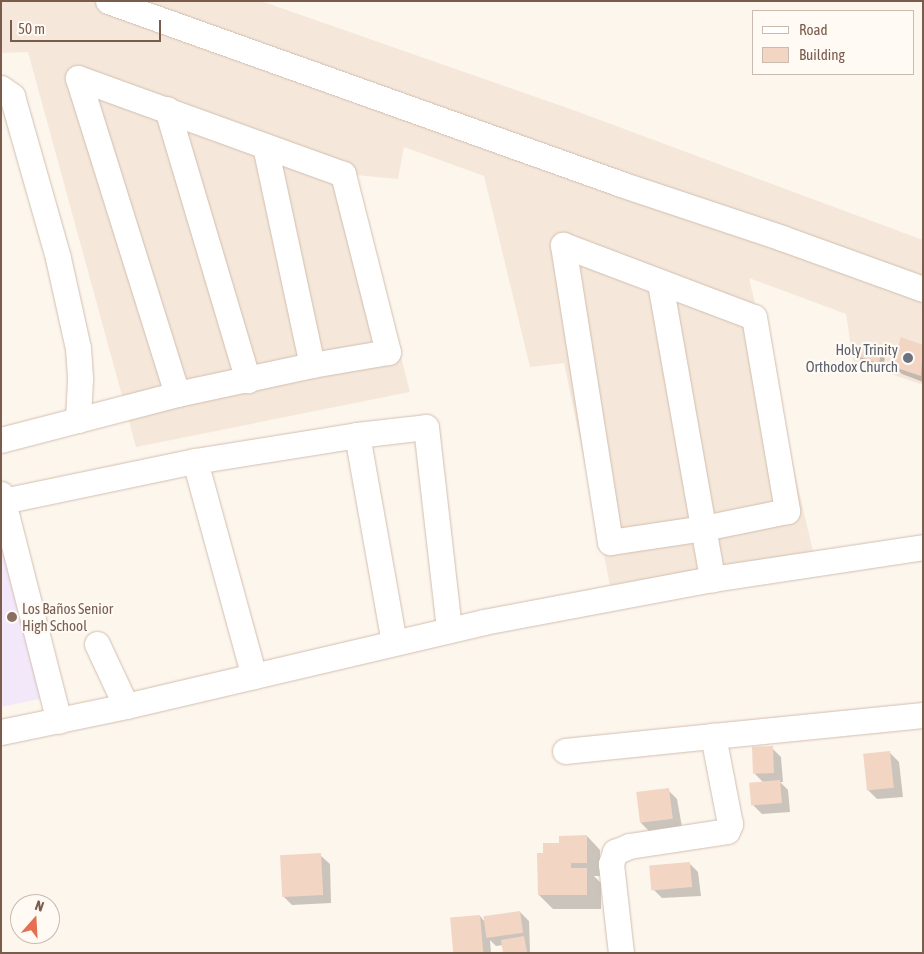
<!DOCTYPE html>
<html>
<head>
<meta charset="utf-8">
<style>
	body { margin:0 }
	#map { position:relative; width:924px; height:954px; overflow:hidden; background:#fdf6ec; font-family:"Asap Condensed",sans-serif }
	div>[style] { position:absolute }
	.residential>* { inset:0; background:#f5e8da }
	.education>* { inset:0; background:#f3e8fa }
	.shadow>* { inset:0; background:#0003 }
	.building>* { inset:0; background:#f3d5c3; transform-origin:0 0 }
	.roads { filter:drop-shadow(0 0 1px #d1beb0) drop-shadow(0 0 1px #d1beb0) }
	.minor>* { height:25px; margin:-12.5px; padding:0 12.5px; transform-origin:12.5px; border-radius:12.5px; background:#fff }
	.dots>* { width:14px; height:14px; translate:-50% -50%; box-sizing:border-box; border:2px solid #fffaf3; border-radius:50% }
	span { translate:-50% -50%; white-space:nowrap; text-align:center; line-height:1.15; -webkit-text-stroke:4.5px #fffaf3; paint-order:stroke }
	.worship-label { font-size:15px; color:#5b616d }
	.right { translate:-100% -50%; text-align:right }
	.education-label { font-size:15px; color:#785e54 }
	.left { translate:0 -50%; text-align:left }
	.frame { position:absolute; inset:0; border:2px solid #7a5c4d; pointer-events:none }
	.legend { position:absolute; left:752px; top:10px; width:162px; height:65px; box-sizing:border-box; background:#fffaf3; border:1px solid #cabbb1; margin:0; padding:6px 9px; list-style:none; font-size:15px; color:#7a5c4d }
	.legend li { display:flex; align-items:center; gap:10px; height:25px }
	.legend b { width:25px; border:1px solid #cabbb1 }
	.north { position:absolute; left:10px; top:894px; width:50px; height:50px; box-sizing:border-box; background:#fffaf3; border:1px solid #cabbb1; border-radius:50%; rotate:19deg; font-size:14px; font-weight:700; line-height:20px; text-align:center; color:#7a5c4d }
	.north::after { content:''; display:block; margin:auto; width:18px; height:22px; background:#e76f51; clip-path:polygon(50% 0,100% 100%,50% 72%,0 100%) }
	.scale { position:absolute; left:10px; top:20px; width:151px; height:22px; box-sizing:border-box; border:2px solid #7a5c4d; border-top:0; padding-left:6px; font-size:15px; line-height:18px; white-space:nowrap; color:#7a5c4d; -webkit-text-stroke:4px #fffaf3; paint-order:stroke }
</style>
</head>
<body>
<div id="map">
	<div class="residential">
		<i style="clip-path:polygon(1px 1px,261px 1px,576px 111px,923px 240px,923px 385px,853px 361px,846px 314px,749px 278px,813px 551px,610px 585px,564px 363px,530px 367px,484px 176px,404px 147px,398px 179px,355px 175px,410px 392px,136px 447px,28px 52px,1px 53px)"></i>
	</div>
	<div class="education">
		<i style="clip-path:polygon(1px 536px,45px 698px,1px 707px)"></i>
	</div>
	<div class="shadow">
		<i style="clip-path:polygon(923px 346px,923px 382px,902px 374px,892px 365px)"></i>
		<i style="clip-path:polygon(881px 355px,885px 359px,882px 368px,861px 360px,857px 356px)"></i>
		<i style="clip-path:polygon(772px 748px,781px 757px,783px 782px,780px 782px,788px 790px,790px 812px,762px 814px,753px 805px,764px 783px,755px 774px)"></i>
		<i style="clip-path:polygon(890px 753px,899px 762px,903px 797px,877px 799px,868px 790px)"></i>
		<i style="clip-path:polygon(668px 790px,677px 799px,682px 827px,650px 832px,641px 823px)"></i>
		<i style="clip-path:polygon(587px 836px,600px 850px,600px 876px,594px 876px,601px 883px,601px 909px,553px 909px,539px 895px,544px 855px,561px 844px)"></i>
		<i style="clip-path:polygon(320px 855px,330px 864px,331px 903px,292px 905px,283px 896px)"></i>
		<i style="clip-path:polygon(689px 863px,698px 872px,701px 896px,662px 898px,653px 889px)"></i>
		<i style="clip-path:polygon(520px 912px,529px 921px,530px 953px,504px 953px,503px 945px,496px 946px,490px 940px,491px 953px,454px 953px,480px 916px,485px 922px)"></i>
	</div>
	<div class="building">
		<i style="clip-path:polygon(901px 337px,923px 345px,921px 376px,891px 366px)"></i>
		<i style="left:859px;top:346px;width:24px;height:10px;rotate:19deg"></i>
		<i style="left:773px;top:746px;width:27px;height:21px;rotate:88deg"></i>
		<i style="left:890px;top:751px;width:37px;height:27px;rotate:84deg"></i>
		<i style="left:780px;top:780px;width:23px;height:31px;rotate:85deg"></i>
		<i style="left:669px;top:788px;width:31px;height:33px;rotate:83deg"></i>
		<i style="clip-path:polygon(587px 835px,587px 863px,571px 863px,571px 868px,587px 868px,587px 895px,538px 895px,537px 853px,543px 853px,543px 843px,559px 843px,559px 836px)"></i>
		<i style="left:321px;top:853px;width:42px;height:41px;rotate:87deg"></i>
		<i style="left:690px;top:862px;width:25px;height:41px;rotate:85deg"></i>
		<i style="left:520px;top:911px;width:22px;height:37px;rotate:82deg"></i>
		<i style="left:480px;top:915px;width:38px;height:30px;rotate:85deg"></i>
		<i style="clip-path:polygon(524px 936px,527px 952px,503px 953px,501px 940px)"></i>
	</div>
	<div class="roads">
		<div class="minor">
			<i style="left:108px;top:1px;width:545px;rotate:19.63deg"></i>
			<i style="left:621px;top:184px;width:170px;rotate:18.5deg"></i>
			<i style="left:782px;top:238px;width:150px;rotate:19.9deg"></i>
			<i style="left:78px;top:78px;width:331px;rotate:72.6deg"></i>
			<i style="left:1px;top:88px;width:14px;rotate:36deg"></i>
			<i style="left:12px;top:96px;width:168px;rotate:74.1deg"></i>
			<i style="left:58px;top:258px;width:92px;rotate:77.5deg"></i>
			<i style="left:78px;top:348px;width:31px;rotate:86deg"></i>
			<i style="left:80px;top:379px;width:41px;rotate:92.8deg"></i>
			<i style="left:167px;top:109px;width:283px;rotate:73.4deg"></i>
			<i style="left:265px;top:146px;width:224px;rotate:77.9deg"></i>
			<i style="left:563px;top:245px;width:204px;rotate:20.7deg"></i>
			<i style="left:754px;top:317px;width:197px;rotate:80.3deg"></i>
			<i style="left:787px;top:511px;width:85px;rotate:168.4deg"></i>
			<i style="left:704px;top:528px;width:95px;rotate:171.5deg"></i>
			<i style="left:610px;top:542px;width:301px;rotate:-99deg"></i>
			<i style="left:660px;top:283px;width:301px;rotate:80deg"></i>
			<i style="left:357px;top:435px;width:210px;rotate:79.9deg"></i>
			<i style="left:1px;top:440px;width:182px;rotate:-14.6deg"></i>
			<i style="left:177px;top:394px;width:138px;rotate:-12.1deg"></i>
			<i style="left:312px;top:365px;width:77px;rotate:-9.7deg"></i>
			<i style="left:388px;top:352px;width:184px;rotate:-104.2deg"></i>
			<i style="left:343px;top:174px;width:282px;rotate:-160.1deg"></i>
			<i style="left:195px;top:461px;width:223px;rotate:74.7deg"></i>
			<i style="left:1px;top:494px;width:234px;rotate:75.7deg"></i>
			<i style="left:3px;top:501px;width:196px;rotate:-11.8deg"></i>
			<i style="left:195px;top:461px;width:164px;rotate:-9.1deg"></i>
			<i style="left:357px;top:435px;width:69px;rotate:-6.6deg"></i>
			<i style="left:426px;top:427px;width:204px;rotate:83.5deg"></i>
			<i style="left:97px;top:644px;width:68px;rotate:64.9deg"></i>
			<i style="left:1px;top:732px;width:128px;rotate:-11.7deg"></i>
			<i style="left:126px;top:706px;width:368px;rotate:-13.2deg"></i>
			<i style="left:484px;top:622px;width:232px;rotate:-10.7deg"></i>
			<i style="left:712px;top:579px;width:213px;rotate:-8.6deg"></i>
			<i style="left:565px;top:751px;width:149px;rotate:-5.8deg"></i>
			<i style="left:621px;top:953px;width:90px;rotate:-96.4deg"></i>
			<i style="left:611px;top:864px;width:13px;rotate:-72deg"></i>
			<i style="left:615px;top:852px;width:15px;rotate:-23deg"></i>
			<i style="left:629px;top:846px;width:99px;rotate:-8.7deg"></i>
			<i style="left:727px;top:831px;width:8px;rotate:-67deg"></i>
			<i style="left:730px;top:824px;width:90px;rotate:-100.9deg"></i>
			<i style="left:713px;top:736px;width:211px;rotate:-5.7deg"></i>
		</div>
	</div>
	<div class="dots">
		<i style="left:908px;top:358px;background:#6b7280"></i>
		<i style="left:12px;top:617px;background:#8d6e63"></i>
	</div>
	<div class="worship-label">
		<span class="right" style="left:898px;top:358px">Holy Trinity<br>Orthodox Church</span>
	</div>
	<div class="education-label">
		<span class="left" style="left:22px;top:617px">Los Baños Senior<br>High School</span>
	</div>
	<div class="frame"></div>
	<ul class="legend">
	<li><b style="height:6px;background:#fff"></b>Road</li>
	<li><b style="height:14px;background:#f3d5c3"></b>Building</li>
	</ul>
	<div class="north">N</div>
	<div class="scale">50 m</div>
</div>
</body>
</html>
